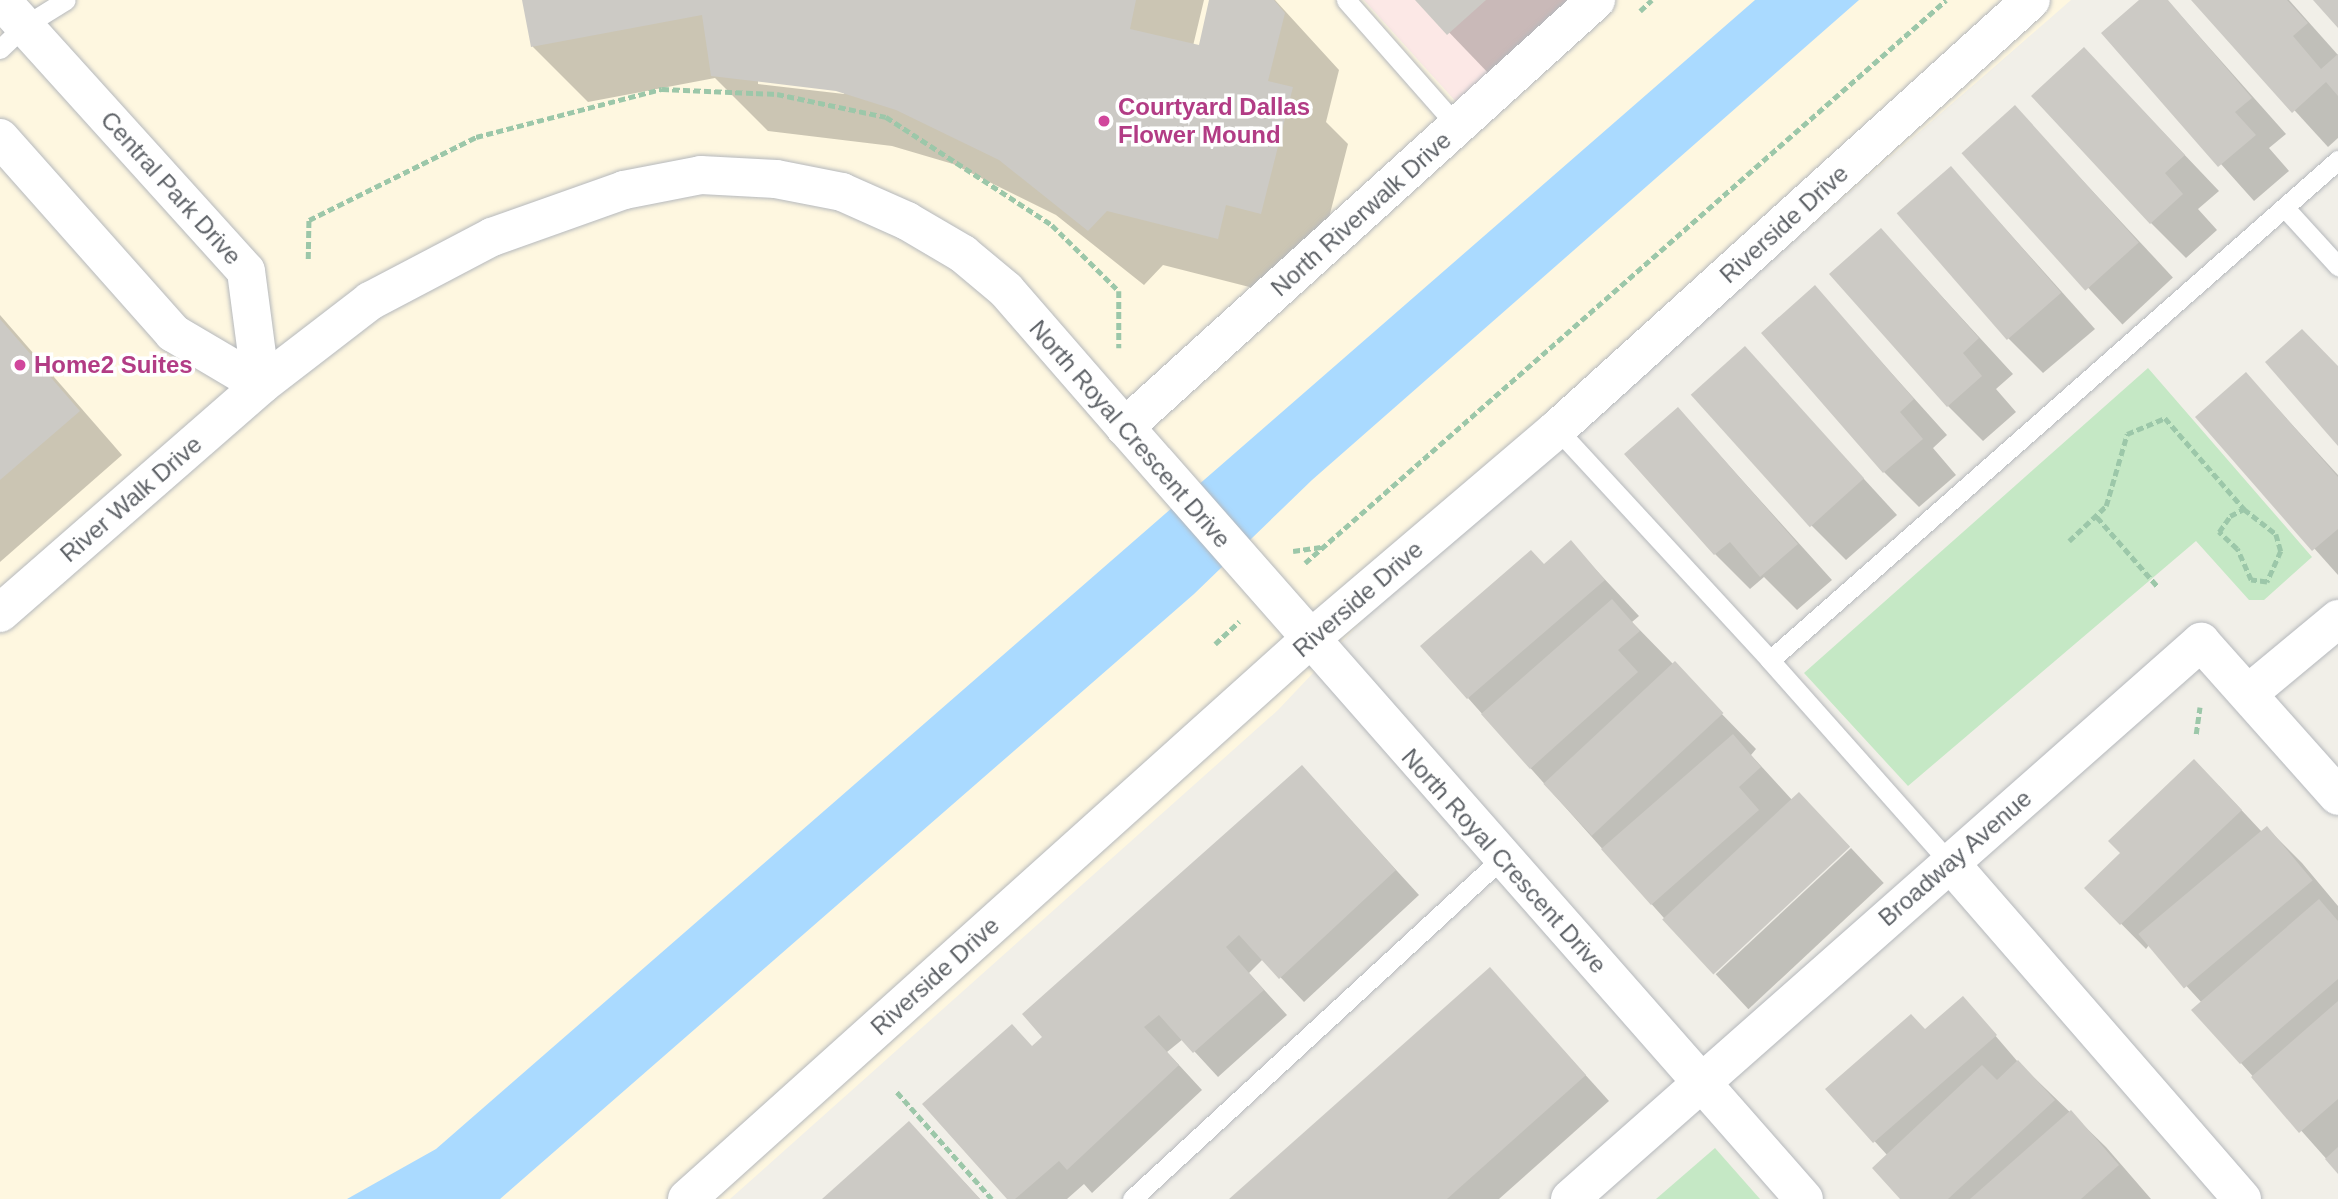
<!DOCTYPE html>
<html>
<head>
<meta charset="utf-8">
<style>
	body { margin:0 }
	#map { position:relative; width:2338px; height:1199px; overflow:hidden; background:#f1efe8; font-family:Arial,sans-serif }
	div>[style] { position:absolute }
	.commercial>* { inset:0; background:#fef7e0 }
	.medical>* { inset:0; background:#fce8e6 }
	.green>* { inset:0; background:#c5e8c5 }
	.water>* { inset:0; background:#aadaff }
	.shadow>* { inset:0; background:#0003; transform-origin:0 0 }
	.building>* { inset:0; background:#cccac5; transform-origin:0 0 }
	.path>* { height:4.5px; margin-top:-2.25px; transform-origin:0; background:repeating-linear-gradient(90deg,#9cc7a9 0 7px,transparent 0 10.5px) }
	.roads { filter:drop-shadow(0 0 2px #b5b8bc) drop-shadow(0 0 2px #b5b8bc) }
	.service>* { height:19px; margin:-9.5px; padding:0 9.5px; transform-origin:9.5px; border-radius:9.5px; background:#fff }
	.minor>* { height:38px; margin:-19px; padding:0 19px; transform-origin:19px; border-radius:19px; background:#fff }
	.tertiary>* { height:38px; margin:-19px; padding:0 19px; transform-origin:19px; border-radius:19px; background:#fff }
	.dots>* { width:19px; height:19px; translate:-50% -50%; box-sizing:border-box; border:4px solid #fff; border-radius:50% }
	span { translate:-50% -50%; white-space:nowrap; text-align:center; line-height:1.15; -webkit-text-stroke:7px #fff; paint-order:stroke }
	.hotel-label { font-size:24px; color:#b23c85; font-weight:700 }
	.left { translate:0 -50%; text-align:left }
	.street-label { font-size:24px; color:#5f6368 }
</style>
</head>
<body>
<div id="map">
	<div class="commercial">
		<i style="clip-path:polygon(0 0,1364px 0,1460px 106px,1571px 0,2071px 0,1384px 598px,1278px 710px,730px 1199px,0 1199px)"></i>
	</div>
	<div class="medical">
		<i style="clip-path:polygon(1364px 0,1571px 0,1460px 106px)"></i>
	</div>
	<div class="green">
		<i style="clip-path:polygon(2148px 368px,2312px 557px,2264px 600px,2249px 600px,2196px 541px,1908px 786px,1804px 673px)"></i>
		<i style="clip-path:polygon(1715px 1148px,1760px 1199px,1656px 1199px)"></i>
	</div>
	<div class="water">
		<i style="clip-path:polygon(1755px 0,1859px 0,1312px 480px,1194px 594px,500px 1199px,347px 1199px,436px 1149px)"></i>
	</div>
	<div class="shadow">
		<i style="clip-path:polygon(evenodd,524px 0,1204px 0,1193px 46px,1200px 47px,1211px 0,1275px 0,1339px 70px,1326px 122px,1348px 144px,1316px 268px,1281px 259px,1273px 293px,1163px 265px,1144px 285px,1056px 215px,953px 164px,892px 146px,768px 131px,715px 78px,588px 102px,533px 47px,524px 0,758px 80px,845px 91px,844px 94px,758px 84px,758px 80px)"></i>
		<i style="clip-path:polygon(1418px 0,1578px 0,1492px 77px)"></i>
		<i style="clip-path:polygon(2142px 0,2167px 0,2286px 134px,2269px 148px,2289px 171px,2254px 201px,2104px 33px)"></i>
		<i style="clip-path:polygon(2194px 0,2289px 0,2338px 55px,2338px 138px,2328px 147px)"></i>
		<i style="clip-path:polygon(2084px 49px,2219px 191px,2198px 209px,2217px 230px,2186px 258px,2151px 223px)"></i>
		<i style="left:2014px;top:107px;width:233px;height:69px;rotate:47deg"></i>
		<i style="clip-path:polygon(1951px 168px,2095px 329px,2043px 373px,2008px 338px)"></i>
		<i style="clip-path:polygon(1881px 230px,2013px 374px,1996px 389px,2016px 412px,1983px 441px,1948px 406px)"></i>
		<i style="clip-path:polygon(1815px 288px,1947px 435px,1933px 448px,1956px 475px,1919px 507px,1884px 472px)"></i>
		<i style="clip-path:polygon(0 315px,122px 455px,0 562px)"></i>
		<i style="clip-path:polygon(1745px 349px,1897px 515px,1846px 560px,1811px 525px)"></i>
		<i style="clip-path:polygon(2246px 374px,2338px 475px,2338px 575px,2197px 417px)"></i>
		<i style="clip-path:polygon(1678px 409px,1832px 580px,1797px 610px,1764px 577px,1750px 589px,1715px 554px)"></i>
		<i style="clip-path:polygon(1571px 543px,1639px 616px,1632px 622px,1756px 749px,1751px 755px,1793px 801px,1799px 795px,1849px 846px,1712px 972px,1468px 698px,1545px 566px)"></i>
		<i style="clip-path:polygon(1302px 767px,1419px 895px,1304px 1002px,1263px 959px,1249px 973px,1287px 1015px,1218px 1077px,1183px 1039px,1167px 1052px,1202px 1090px,1092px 1193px,1084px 1184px,1067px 1199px,1009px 1199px,1033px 1047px)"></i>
		<i style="clip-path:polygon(2219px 786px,2262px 832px,2267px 828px,2302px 863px,2338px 906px,2338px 1172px,2241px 1063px,2202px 1003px,2149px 945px,2146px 949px,2086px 888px)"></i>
		<i style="left:1851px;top:848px;width:48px;height:185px;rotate:47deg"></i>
		<i style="clip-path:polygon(1490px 969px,1609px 1101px,1499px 1199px,1232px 1199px)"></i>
		<i style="clip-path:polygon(1963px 998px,2018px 1062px,2106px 1147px,2151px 1199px,1902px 1199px,1888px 1156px,1827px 1089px,1925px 1030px)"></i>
		<i style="clip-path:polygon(909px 1123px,980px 1199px,825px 1199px)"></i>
	</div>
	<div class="building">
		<i style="clip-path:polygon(522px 0,1136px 0,1130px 29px,1199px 45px,1209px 0,1274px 0,1285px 13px,1268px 81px,1293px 87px,1261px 214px,1226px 205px,1218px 239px,1107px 211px,1088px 231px,999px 160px,896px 110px,836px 91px,711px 76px,702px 15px,531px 47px)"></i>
		<i style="clip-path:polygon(1415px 0,1486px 0,1447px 35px)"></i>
		<i style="clip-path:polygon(2139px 0,2168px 0,2252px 98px,2235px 112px,2256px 135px,2218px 167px,2101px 33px)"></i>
		<i style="clip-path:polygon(2191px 0,2287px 0,2308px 23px,2293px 36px,2321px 69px,2338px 54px,2338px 96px,2326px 82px,2292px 113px)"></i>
		<i style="clip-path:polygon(2313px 0,2338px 0,2338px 28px)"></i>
		<i style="clip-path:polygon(2084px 47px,2185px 155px,2165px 173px,2183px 194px,2150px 224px,2031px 96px)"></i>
		<i style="left:2015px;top:105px;width:185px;height:72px;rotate:48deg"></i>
		<i style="left:1951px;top:166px;width:168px;height:72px;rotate:49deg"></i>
		<i style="clip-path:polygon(1881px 228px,1979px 338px,1963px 353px,1982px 376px,1947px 407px,1829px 274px)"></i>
		<i style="clip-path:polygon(1815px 285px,1914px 399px,1900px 412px,1923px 439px,1883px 473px,1761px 333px)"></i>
		<i style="clip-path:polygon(0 319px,80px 411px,0 480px)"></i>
		<i style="clip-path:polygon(2302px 329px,2338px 366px,2338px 446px,2265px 362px)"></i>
		<i style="left:1745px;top:346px;width:178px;height:73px;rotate:48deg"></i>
		<i style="clip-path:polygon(2246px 372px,2338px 477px,2338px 529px,2312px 551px,2195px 417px)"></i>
		<i style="clip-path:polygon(1678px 407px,1798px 544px,1760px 577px,1730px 542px,1714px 555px,1624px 454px)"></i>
		<i style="clip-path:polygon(1571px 540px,1605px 580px,1467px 699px,1420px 646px,1531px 550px,1544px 564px)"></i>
		<i style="clip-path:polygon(1612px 599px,1640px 631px,1618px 650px,1638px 672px,1530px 769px,1481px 714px)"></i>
		<i style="left:1675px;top:661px;width:71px;height:180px;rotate:47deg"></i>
		<i style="clip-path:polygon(1733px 734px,1761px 767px,1739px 787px,1759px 810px,1651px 905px,1601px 849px)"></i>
		<i style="clip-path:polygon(2194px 759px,2242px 810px,2120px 925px,2084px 888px,2120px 853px,2108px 841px)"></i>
		<i style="clip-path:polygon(1302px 765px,1396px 870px,1279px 979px,1239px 935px,1226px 947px,1264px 990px,1193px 1053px,1159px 1015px,1144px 1027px,1179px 1065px,1067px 1170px,1059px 1161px,1015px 1199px,1007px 1199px,922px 1104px,1012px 1024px,1032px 1046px,1042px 1037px,1022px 1014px)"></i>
		<i style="left:1799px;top:792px;width:75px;height:187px;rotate:47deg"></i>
		<i style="left:2267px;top:826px;width:71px;height:168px;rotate:50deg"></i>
		<i style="clip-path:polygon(2319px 899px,2338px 921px,2338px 979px,2240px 1064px,2191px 1010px)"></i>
		<i style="clip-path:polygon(1490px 967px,1586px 1075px,1447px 1199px,1229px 1199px)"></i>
		<i style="clip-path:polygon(1963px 996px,1997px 1035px,1873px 1143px,1825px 1089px,1911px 1014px,1925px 1029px)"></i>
		<i style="clip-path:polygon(2338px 1001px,2338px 1099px,2299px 1133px,2251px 1077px)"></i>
		<i style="clip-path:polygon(2018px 1060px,2055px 1100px,1948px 1199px,1900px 1199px,1872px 1168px,1982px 1065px,1997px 1080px)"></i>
		<i style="clip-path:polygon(2071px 1110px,2119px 1165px,2081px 1199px,1970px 1199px)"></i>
		<i style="clip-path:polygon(909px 1121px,980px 1199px,822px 1199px)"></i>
		<i style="clip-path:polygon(2338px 1147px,2338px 1174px,2325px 1159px)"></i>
	</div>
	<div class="path">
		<i style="left:1640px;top:11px;width:16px;rotate:-43deg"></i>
		<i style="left:308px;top:259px;width:39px;rotate:-89deg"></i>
		<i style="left:309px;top:220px;width:186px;rotate:-26.4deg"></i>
		<i style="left:476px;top:137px;width:192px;rotate:-14.5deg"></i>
		<i style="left:662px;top:89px;width:115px;rotate:2.5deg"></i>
		<i style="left:777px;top:94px;width:111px;rotate:11.9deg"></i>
		<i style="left:886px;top:117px;width:198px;rotate:33deg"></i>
		<i style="left:1052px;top:225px;width:94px;rotate:44.6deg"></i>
		<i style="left:1119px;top:291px;width:57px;rotate:90deg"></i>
		<i style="left:2097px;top:517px;width:94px;rotate:48.9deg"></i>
		<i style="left:2069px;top:541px;width:51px;rotate:-43.4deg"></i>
		<i style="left:2106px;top:506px;width:75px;rotate:-73.7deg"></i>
		<i style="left:2127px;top:434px;width:41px;rotate:-22.8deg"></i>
		<i style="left:2165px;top:418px;width:121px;rotate:49deg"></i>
		<i style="left:2244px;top:509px;width:41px;rotate:38deg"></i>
		<i style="left:2276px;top:534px;width:18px;rotate:74deg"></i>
		<i style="left:2281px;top:551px;width:34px;rotate:114deg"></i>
		<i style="left:2267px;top:582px;width:16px;rotate:-173deg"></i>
		<i style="left:2251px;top:580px;width:34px;rotate:-114deg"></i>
		<i style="left:2237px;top:549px;width:25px;rotate:-137deg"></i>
		<i style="left:2219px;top:532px;width:19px;rotate:-55deg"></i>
		<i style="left:2230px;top:516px;width:16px;rotate:-27deg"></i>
		<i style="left:1293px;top:551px;width:30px;rotate:-8deg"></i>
		<i style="left:1305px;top:563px;width:853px;rotate:-41.29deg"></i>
		<i style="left:1215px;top:644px;width:33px;rotate:-43deg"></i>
		<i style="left:2196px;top:734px;width:27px;rotate:-82deg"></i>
		<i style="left:897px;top:1092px;width:143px;rotate:48.4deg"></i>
	</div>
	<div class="roads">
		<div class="service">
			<i style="left:1346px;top:0;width:169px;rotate:48.6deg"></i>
			<i style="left:0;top:49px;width:33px;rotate:-44deg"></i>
			<i style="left:24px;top:26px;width:49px;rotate:-31.8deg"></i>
			<i style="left:2285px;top:208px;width:79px;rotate:47.6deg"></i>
			<i style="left:1557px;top:429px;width:314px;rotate:47.3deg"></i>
			<i style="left:1950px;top:863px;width:271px;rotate:-131.6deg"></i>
			<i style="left:1770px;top:660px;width:757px;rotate:-41.36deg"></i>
			<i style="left:1132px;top:1199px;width:503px;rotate:-42.66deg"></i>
		</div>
		<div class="minor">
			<i style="left:1596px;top:0;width:636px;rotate:137.81deg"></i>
			<i style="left:1125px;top:427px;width:1028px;rotate:48.67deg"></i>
			<i style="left:2249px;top:693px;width:116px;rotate:-39.7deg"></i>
			<i style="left:1950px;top:863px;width:445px;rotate:49deg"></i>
			<i style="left:687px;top:1199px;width:835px;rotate:-41.94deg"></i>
			<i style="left:1308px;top:641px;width:327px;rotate:-40.4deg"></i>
			<i style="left:1557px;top:429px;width:639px;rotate:-42.15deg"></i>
			<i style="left:1570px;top:1199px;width:842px;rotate:-41.44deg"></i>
			<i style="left:2201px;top:642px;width:206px;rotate:48.3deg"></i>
		</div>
		<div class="tertiary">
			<i style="left:1px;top:0;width:365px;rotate:47.9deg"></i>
			<i style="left:246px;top:271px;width:115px;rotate:82.5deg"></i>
			<i style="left:0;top:138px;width:261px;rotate:48.4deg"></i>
			<i style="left:173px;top:333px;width:102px;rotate:30.6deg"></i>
			<i style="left:0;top:613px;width:347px;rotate:-41.1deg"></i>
			<i style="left:261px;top:385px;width:138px;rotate:-37.6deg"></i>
			<i style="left:370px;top:301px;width:138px;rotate:-27.7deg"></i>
			<i style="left:492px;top:237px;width:140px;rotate:-19.6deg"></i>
			<i style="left:624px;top:190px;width:78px;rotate:-11deg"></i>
			<i style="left:701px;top:175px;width:75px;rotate:3.1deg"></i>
			<i style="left:776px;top:179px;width:67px;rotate:11.1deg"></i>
			<i style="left:842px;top:192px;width:71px;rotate:24deg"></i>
			<i style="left:907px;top:221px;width:65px;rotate:30.5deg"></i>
			<i style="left:963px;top:254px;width:56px;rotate:39.9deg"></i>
			<i style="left:1006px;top:290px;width:181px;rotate:49deg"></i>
		</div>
	</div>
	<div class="dots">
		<i style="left:1104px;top:121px;background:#d1479c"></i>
		<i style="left:20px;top:365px;background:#d1479c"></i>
	</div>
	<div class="hotel-label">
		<span class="left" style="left:1118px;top:121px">Courtyard Dallas<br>Flower Mound</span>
		<span class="left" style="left:34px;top:365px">Home2 Suites</span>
	</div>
	<div class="street-label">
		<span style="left:171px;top:188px;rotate:48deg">Central Park Drive</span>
		<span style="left:1361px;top:214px;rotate:-42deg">North Riverwalk Drive</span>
		<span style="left:1784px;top:224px;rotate:-42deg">Riverside Drive</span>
		<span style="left:1130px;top:434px;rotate:49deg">North Royal Crescent Drive</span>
		<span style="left:131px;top:499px;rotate:-41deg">River Walk Drive</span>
		<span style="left:1358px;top:599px;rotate:-41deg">Riverside Drive</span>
		<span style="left:1955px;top:858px;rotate:-41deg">Broadway Avenue</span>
		<span style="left:1504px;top:861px;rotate:48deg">North Royal Crescent Drive</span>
		<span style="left:935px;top:976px;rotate:-42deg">Riverside Drive</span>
	</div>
</div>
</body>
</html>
